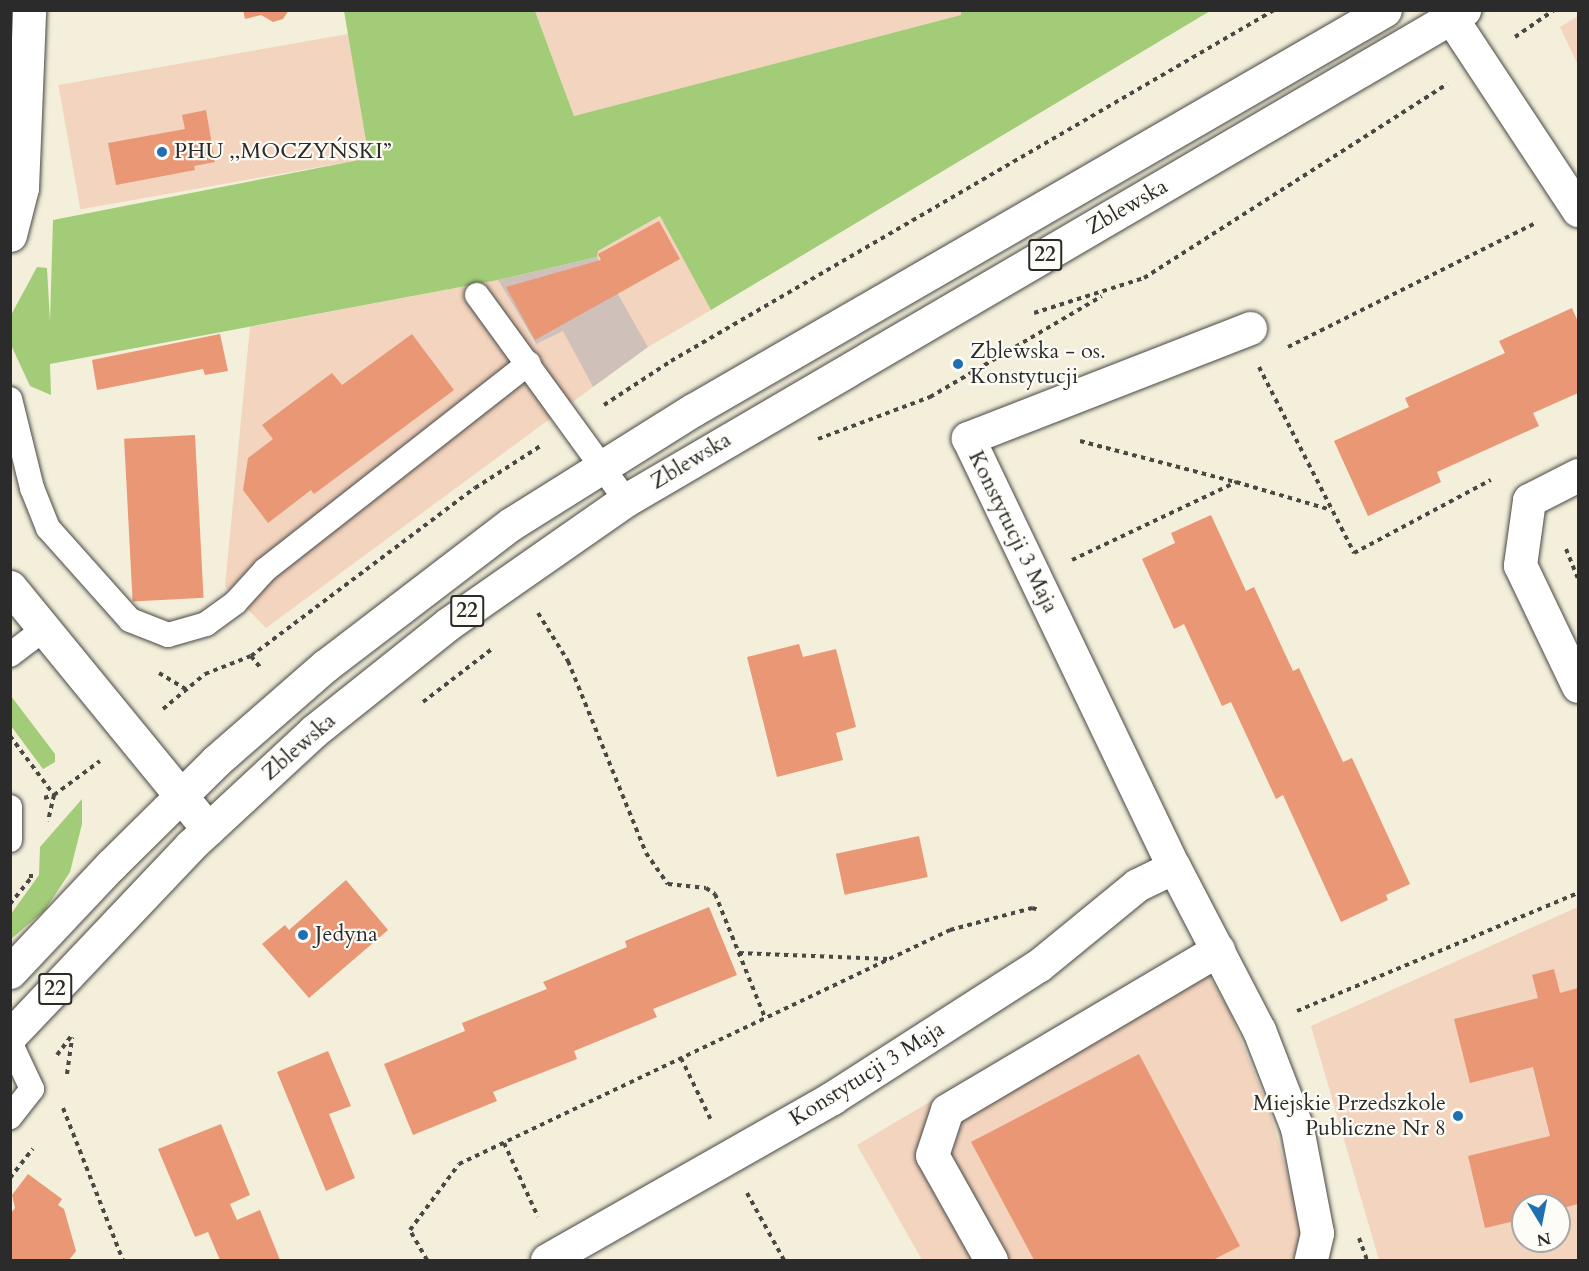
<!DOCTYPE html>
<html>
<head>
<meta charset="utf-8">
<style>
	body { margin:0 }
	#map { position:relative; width:1589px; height:1271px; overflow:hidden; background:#f3efda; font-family:Cardo,serif }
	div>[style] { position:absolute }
	.built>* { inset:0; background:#f3d4be; transform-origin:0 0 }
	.industrial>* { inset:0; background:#cfc0ba }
	.green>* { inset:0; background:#a3cc78 }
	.building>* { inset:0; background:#e99775; transform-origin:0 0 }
	.path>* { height:4px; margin-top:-2px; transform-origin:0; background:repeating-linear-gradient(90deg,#494845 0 4.5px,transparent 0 9px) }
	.roads { filter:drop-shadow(0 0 2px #494845) drop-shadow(0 0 2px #494845) }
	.service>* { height:24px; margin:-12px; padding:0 12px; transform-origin:12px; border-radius:12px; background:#fff }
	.minor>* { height:33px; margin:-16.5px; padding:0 16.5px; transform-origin:16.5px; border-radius:16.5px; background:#fff }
	.secondary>* { height:33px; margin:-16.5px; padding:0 16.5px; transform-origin:16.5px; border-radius:16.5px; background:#fff }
	.primary>* { height:33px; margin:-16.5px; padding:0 16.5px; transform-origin:16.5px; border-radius:16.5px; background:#fff }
	.dots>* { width:16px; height:16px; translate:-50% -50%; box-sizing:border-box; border:3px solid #fdfcf7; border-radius:50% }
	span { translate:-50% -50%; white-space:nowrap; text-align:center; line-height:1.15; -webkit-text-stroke:4.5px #fdfcf7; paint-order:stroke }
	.shield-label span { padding:2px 4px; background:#fdfcf7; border:2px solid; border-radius:4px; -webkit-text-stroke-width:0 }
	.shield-label { font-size:21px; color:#2b2b2b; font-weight:700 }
	.poi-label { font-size:22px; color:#2b2b2b }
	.left { translate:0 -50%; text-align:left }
	.right { translate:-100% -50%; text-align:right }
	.street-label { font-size:22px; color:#2b2b2b }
	.frame { position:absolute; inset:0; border:12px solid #2b2b2b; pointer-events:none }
	.north { position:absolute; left:1511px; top:1193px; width:60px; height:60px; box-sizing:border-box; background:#fdfcf7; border:2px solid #a9a8a5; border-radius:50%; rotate:170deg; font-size:16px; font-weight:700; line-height:24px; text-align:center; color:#2b2b2b }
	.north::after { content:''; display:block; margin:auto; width:21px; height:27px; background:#1f6fb2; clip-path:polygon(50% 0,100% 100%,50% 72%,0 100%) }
</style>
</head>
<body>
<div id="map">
	<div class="built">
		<i style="clip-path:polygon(961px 10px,962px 15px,574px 116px,535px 11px)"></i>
		<i style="clip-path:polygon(1578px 16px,1578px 65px,1560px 27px)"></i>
		<i style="left:348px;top:34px;width:126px;height:294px;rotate:80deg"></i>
		<i style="clip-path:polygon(661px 216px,711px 310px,648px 347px,597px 257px,598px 251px)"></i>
		<i style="clip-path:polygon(498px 280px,535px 344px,563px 330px,593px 387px,266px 628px,225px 586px,250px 327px)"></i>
		<i style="clip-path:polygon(evenodd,1578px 907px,1578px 1260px,1379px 1260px,1311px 1026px,1578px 907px,1523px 1205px,1559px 1205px,1559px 1241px,1523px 1241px,1523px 1205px)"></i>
		<i style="clip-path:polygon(1191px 947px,1228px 1008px,1270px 1112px,1304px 1234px,1292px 1260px,922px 1260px,857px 1145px)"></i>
	</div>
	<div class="industrial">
		<i style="clip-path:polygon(597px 257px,648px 347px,593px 387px,563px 331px,536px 344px,498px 280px)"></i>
	</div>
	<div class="green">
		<i style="clip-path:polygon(344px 11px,535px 11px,574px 116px,961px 15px,961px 11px,1210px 11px,711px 310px,660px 216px,598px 251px,597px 257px,498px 280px,50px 364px,51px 395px,30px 386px,11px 345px,11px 315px,37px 267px,47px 268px,50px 322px,53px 220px,369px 158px)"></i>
		<i style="clip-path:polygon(11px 696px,55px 754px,55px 762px,43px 769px,11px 726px)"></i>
		<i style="clip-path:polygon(82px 799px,82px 824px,70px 872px,45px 910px,11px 939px,11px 914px,39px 875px,40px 847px)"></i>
	</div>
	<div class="building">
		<i style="clip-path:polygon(243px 10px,289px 10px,283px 19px,273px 22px,261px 15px,245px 19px)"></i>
		<i style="clip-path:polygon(206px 110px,215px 162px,194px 166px,195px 170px,116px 185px,108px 143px,185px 129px,182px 115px)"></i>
		<i style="clip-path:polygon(659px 221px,680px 259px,535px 340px,506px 287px,601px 260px,598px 254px)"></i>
		<i style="clip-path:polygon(1572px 308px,1578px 322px,1578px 393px,1533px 413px,1539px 426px,1437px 472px,1441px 482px,1368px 516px,1334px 441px,1409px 407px,1405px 398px,1505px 353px,1499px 341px)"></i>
		<i style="clip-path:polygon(220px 334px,228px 371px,205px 375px,203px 369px,97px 390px,92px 360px)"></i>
		<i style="clip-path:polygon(412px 334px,454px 390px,314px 494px,311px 490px,268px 523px,243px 490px,248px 458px,273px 439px,262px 425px,332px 373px,342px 385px)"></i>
		<i style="left:195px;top:435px;width:163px;height:71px;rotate:87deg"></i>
		<i style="clip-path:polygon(1211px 515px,1246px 591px,1254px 587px,1293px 671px,1299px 668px,1343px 762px,1352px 758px,1410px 884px,1386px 895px,1388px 900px,1341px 922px,1283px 795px,1276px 799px,1231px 702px,1222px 706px,1184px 624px,1174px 629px,1142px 559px,1175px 543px,1171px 533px)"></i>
		<i style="clip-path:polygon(799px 644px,803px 657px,836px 649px,856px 727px,836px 733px,843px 760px,777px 777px,747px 657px)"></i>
		<i style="left:919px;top:836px;width:42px;height:85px;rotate:78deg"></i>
		<i style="clip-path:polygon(346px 880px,388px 930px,309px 998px,262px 944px,285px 925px,289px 930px)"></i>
		<i style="clip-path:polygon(709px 907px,737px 975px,653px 1009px,657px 1017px,574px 1051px,577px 1059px,493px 1092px,497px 1101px,413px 1135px,384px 1064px,465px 1031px,462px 1023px,547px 989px,543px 982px,627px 947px,625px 941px)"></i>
		<i style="clip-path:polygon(1554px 969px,1560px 993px,1578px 988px,1578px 1204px,1559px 1209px,1559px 1205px,1523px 1205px,1523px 1219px,1485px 1228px,1468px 1156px,1550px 1136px,1533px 1067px,1470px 1083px,1454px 1019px,1538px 998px,1532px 975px)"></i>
		<i style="clip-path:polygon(328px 1051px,351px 1106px,329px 1114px,355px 1178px,326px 1191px,277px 1072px)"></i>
		<i style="clip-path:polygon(1139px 1054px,1240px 1246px,1213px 1260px,1034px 1260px,971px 1142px)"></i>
		<i style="clip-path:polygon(221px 1124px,250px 1195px,230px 1204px,237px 1220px,260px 1210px,280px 1260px,220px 1260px,208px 1232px,195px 1237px,158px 1149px)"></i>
		<i style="clip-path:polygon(28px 1174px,62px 1199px,58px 1205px,64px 1209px,76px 1251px,69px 1260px,10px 1260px,10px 1214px,15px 1208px,12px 1195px)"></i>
	</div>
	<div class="path">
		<i style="left:1515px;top:37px;width:47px;rotate:-34.7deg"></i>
		<i style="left:1034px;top:313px;width:115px;rotate:-17.7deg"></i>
		<i style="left:1144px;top:278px;width:360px;rotate:-32.6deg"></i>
		<i style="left:1288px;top:347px;width:277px;rotate:-26.6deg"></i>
		<i style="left:1259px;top:367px;width:209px;rotate:62.9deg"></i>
		<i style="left:1354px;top:553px;width:155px;rotate:-28.1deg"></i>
		<i style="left:604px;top:405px;width:80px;rotate:-33.3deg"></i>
		<i style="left:671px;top:361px;width:698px;rotate:-30.2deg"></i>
		<i style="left:818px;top:439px;width:120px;rotate:-20.6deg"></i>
		<i style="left:930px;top:397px;width:199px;rotate:-30.4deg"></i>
		<i style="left:1080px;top:441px;width:160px;rotate:14.8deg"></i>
		<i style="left:1566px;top:549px;width:31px;rotate:68deg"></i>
		<i style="left:1072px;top:560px;width:182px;rotate:-25.4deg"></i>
		<i style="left:1236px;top:482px;width:99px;rotate:16.4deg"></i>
		<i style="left:538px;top:613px;width:57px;rotate:58deg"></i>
		<i style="left:568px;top:661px;width:207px;rotate:67.9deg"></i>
		<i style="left:646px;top:853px;width:38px;rotate:55deg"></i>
		<i style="left:668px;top:884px;width:38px;rotate:6deg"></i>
		<i style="left:706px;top:888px;width:11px;rotate:34deg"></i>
		<i style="left:715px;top:894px;width:134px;rotate:68deg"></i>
		<i style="left:251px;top:656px;width:280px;rotate:-36.9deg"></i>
		<i style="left:475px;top:488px;width:80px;rotate:-32.7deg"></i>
		<i style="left:159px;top:673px;width:31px;rotate:31deg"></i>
		<i style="left:423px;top:702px;width:88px;rotate:-37.6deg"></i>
		<i style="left:163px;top:709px;width:55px;rotate:-39.8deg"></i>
		<i style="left:205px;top:674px;width:49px;rotate:-21.4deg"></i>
		<i style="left:251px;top:656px;width:14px;rotate:51deg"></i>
		<i style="left:10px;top:736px;width:74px;rotate:53.3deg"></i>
		<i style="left:54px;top:795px;width:27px;rotate:103deg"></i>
		<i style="left:44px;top:798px;width:10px;rotate:-17deg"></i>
		<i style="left:54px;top:795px;width:57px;rotate:-36.5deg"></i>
		<i style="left:10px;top:904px;width:33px;rotate:-51deg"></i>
		<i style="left:31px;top:878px;width:7px;rotate:-90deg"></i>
		<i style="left:739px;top:953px;width:149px;rotate:2.3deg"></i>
		<i style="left:1297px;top:1011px;width:305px;rotate:-22.8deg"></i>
		<i style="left:57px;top:1055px;width:25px;rotate:-53deg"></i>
		<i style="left:681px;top:1058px;width:69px;rotate:64.2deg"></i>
		<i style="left:67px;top:1074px;width:37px;rotate:-82deg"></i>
		<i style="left:63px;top:1108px;width:163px;rotate:68.5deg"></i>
		<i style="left:504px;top:1143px;width:81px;rotate:65.3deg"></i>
		<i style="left:10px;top:1178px;width:37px;rotate:-52deg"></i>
		<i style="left:747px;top:1193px;width:77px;rotate:61.1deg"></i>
		<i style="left:1359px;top:1238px;width:23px;rotate:70deg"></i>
		<i style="left:427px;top:1260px;width:34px;rotate:-120deg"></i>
		<i style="left:410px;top:1230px;width:82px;rotate:-53.4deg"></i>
		<i style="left:459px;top:1164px;width:544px;rotate:-25.48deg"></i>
		<i style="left:950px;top:930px;width:85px;rotate:-15deg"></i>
		<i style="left:1032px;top:908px;width:7px;rotate:16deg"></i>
	</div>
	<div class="roads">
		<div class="service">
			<i style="left:477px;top:295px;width:253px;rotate:54deg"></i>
			<i style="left:10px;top:399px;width:92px;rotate:76.1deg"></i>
			<i style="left:32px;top:488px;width:43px;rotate:68.2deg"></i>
			<i style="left:48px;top:528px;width:123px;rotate:48.3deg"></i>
			<i style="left:130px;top:620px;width:41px;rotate:21.5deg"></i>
			<i style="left:168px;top:635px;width:40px;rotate:-16deg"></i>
			<i style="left:206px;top:624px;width:36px;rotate:-36deg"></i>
			<i style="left:235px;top:603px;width:45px;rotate:-47.7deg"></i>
			<i style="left:265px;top:570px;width:335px;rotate:-38.1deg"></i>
			<i style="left:10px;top:655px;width:43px;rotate:-37.4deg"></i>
			<i style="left:10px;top:807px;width:33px;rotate:90deg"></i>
			<i style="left:10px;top:1042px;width:52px;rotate:64.9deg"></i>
			<i style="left:32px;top:1089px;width:36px;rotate:128deg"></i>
		</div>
		<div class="minor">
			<i style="left:1452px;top:19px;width:229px;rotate:56.6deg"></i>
			<i style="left:10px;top:235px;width:49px;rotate:-75.7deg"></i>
			<i style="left:22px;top:188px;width:178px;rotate:-87.7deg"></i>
			<i style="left:1250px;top:328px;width:303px;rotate:158.7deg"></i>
			<i style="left:968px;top:438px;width:476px;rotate:64.4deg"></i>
			<i style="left:1174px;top:867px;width:184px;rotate:62.5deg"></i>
			<i style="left:1259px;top:1030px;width:105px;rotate:68.8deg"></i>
			<i style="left:1297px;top:1128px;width:107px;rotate:79.2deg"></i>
			<i style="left:1317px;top:1233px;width:28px;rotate:103deg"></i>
			<i style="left:1578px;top:475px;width:55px;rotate:153deg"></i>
			<i style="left:1529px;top:500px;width:66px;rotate:97.9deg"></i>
			<i style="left:1520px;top:565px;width:134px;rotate:64.4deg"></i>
			<i style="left:547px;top:1260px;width:328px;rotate:-29.6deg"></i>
			<i style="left:832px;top:1098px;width:245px;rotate:-32.7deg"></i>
			<i style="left:1038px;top:966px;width:128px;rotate:-39.3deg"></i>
			<i style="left:1137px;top:885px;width:41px;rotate:-25.9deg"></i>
			<i style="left:991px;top:1260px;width:120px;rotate:-119.3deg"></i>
			<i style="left:932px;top:1155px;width:47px;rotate:-71.6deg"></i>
			<i style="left:947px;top:1110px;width:315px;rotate:-30.6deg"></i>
		</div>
		<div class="secondary">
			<i style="left:10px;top:587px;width:313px;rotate:50.7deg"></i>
		</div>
		<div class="primary">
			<i style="left:10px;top:972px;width:146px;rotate:-46.7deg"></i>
			<i style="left:110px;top:866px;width:149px;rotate:-44.7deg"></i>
			<i style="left:216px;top:761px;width:145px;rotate:-41.1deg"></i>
			<i style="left:325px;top:666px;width:234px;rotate:-37.4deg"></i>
			<i style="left:511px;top:524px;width:215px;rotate:-32.1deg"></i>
			<i style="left:693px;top:410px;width:799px;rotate:-30.03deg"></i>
			<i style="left:10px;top:1036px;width:262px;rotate:-46.5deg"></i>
			<i style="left:190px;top:846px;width:169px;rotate:-42.8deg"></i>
			<i style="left:314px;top:731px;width:171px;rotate:-38.6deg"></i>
			<i style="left:448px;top:624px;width:217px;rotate:-34.9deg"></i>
			<i style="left:626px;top:500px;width:971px;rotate:-30.32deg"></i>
		</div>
	</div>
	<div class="dots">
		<i style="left:162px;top:152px;background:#1f6fb2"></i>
		<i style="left:958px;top:364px;background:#1f6fb2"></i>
		<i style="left:303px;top:935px;background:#1f6fb2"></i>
		<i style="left:1458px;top:1116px;background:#1f6fb2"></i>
	</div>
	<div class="shield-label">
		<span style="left:1045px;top:255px">22</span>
		<span style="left:467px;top:611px">22</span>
		<span style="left:55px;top:989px">22</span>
	</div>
	<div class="poi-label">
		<span class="left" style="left:174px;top:152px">PHU ,,MOCZYŃSKI”</span>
		<span class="left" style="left:970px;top:364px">Zblewska - os.<br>Konstytucji</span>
		<span class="left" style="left:315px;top:935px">Jedyna</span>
		<span class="right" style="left:1446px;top:1116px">Miejskie Przedszkole<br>Publiczne Nr 8</span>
	</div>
	<div class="street-label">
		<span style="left:1127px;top:207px;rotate:-30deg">Zblewska</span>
		<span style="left:691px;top:461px;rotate:-31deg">Zblewska</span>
		<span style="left:1013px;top:532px;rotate:64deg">Konstytucji 3 Maja</span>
		<span style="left:299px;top:747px;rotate:-41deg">Zblewska</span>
		<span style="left:867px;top:1074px;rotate:-32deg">Konstytucji 3 Maja</span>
	</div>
	<div class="frame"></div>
	<div class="north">N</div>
</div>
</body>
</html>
